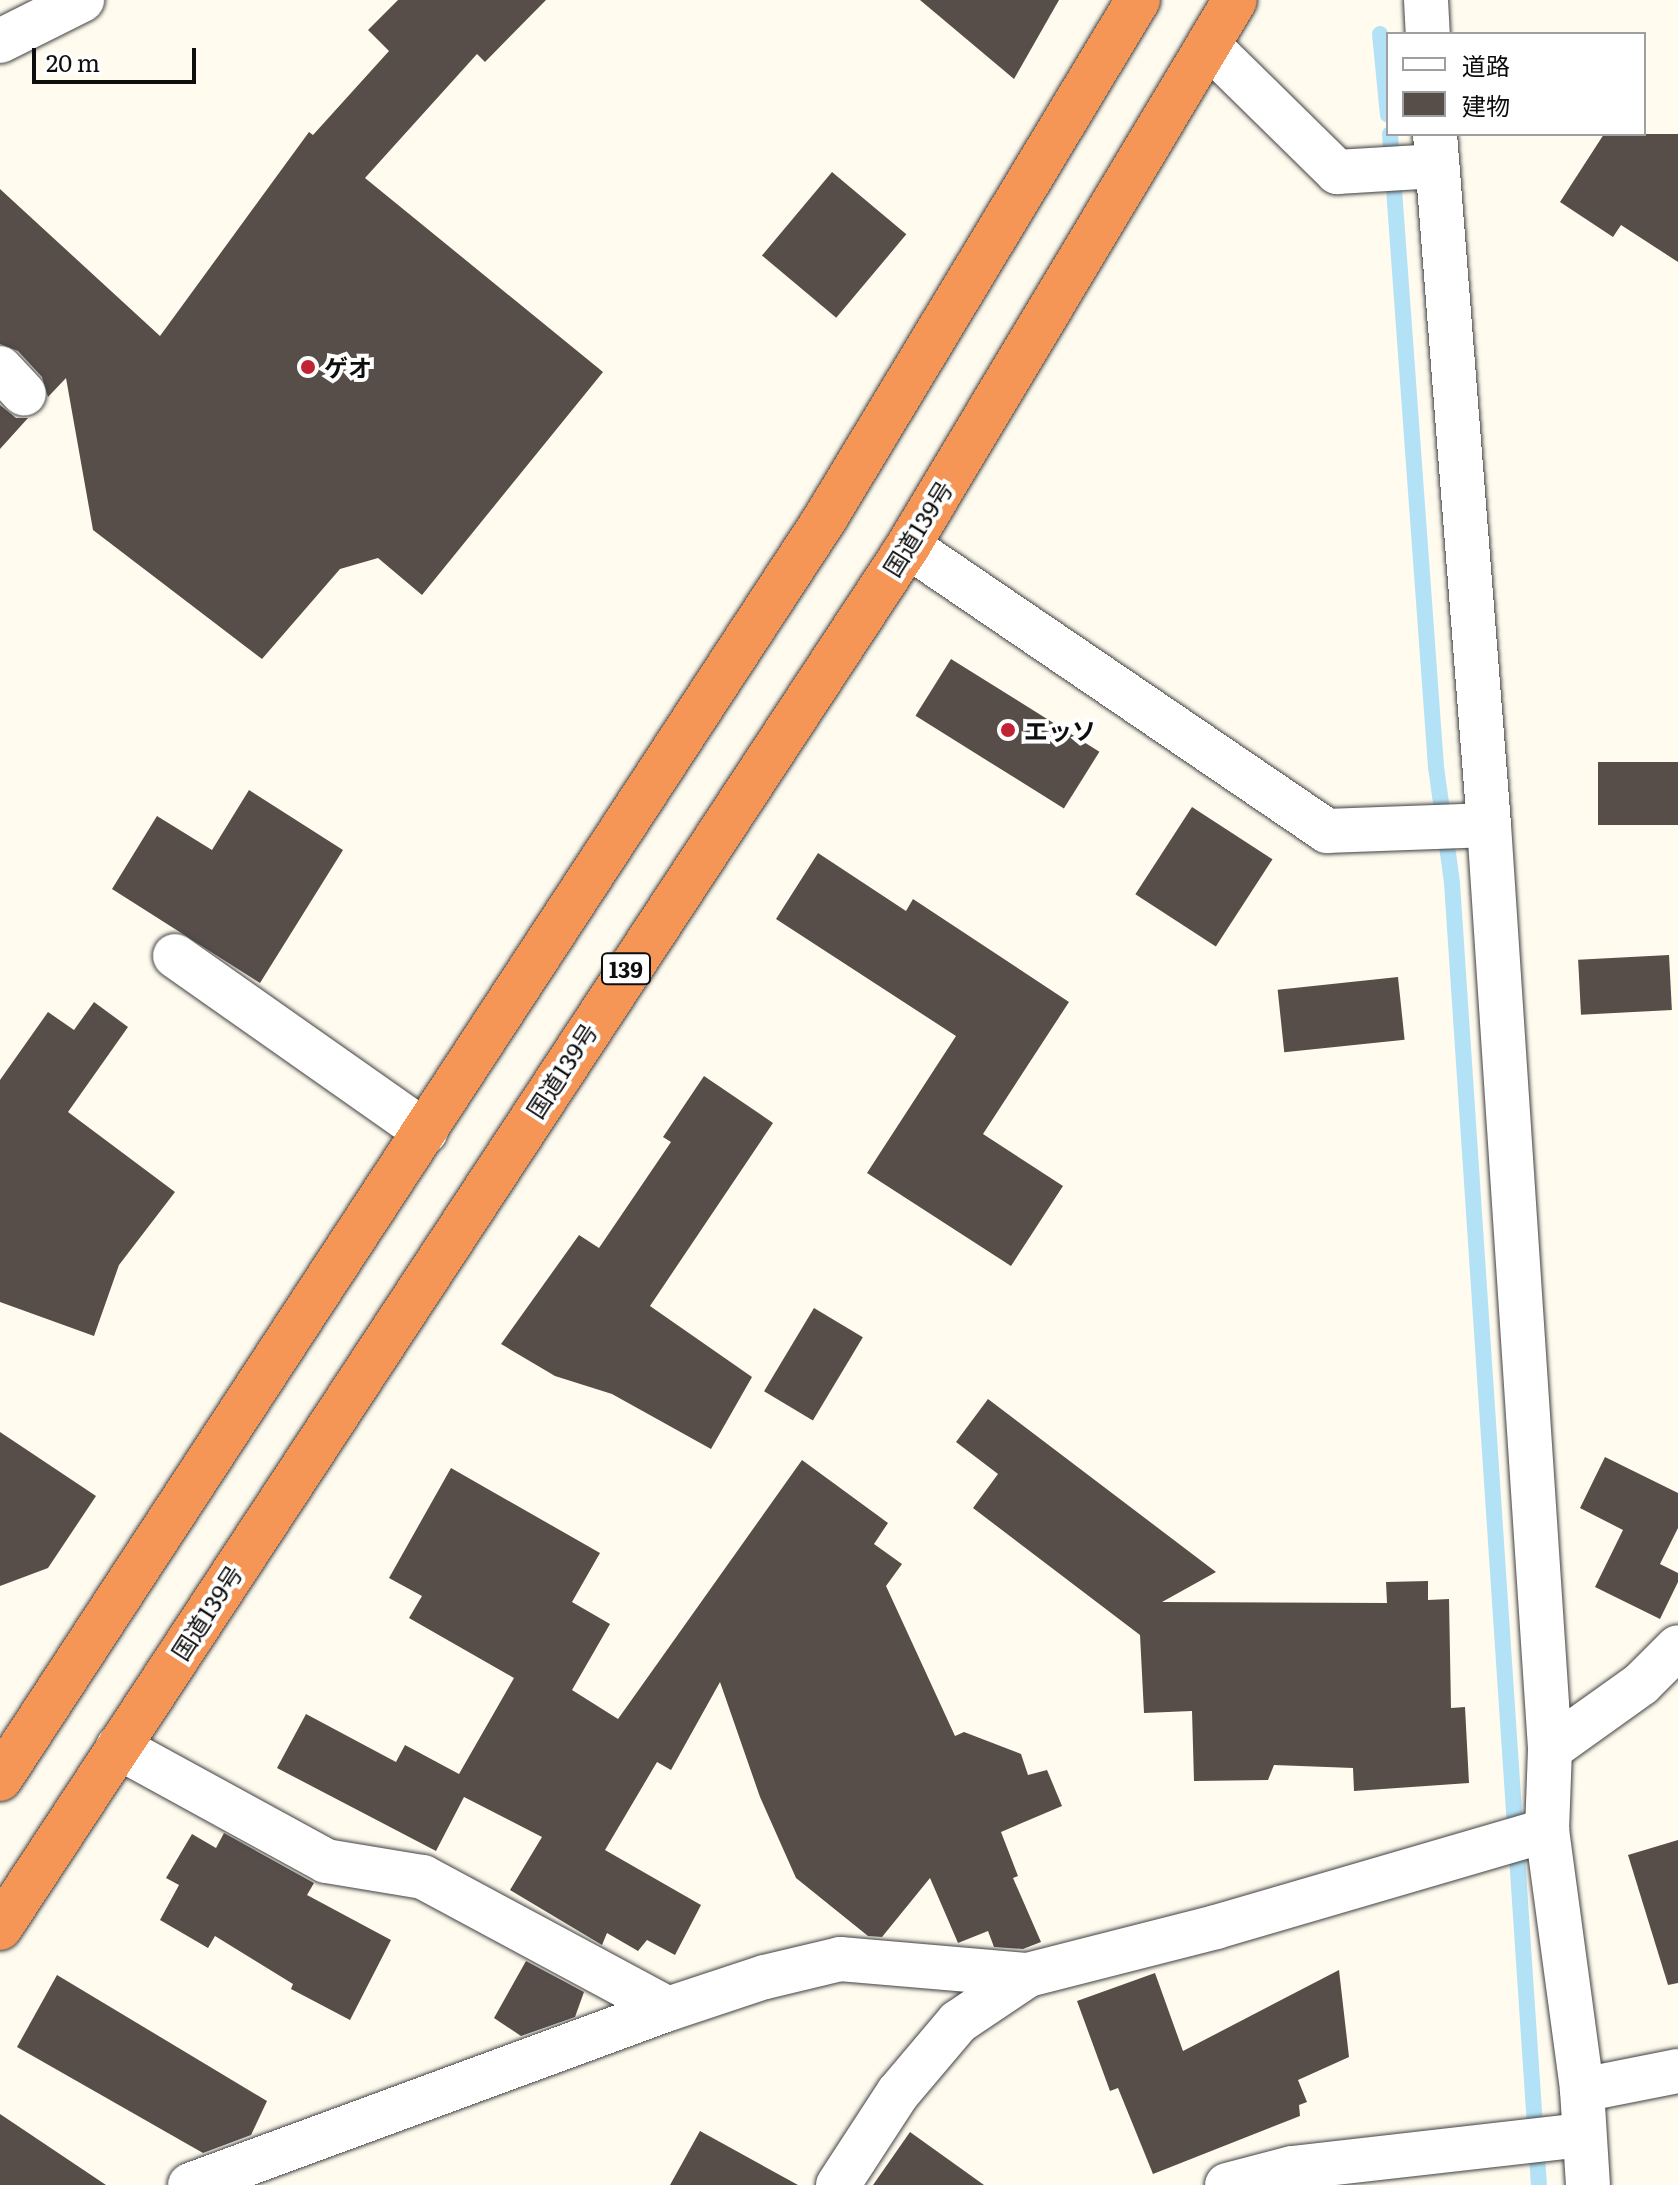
<!DOCTYPE html>
<html>
<head>
<meta charset="utf-8">
<style>
	body { margin:0 }
	#map { position:relative; width:1678px; height:2185px; overflow:hidden; background:#fffbef; font-family:Literata,"Noto Sans JP",serif }
	div>[style] { position:absolute }
	.stream>* { height:16px; margin:-8px; padding:0 8px; transform-origin:8px; border-radius:8px; background:#b3e2f7 }
	.building>* { inset:0; background:#574e4a; transform-origin:0 0 }
	.roads { filter:drop-shadow(0 0 2px #414141) drop-shadow(0 0 2px #414141) }
	.minor>* { height:44px; margin:-22px; padding:0 22px; transform-origin:22px; border-radius:22px; background:#fff }
	.highway>* { height:44px; margin:-22px; padding:0 22px; transform-origin:22px; border-radius:22px; background:#f69656 }
	.dots>* { width:22px; height:22px; translate:-50% -50%; box-sizing:border-box; border:4px solid #fff; border-radius:50% }
	span { translate:-50% -50%; white-space:nowrap; text-align:center; line-height:1.15; -webkit-text-stroke:8px #fff; paint-order:stroke }
	.shield-label span { padding:2px 6px; background:#fff; border:2px solid; border-radius:6px; -webkit-text-stroke-width:0 }
	.shield-label { font-size:22px; color:#0e0e0e; font-weight:700 }
	.poi-label { font-size:24px; color:#0e0e0e; font-weight:700 }
	.left { translate:0 -50%; text-align:left }
	.street-label { font-size:24px; color:#0e0e0e }
	.legend { position:absolute; left:1386px; top:32px; width:260px; height:104px; box-sizing:border-box; background:#fff; border:2px solid #9f9f9f; margin:0; padding:10px 14px; list-style:none; font-size:24px; color:#0e0e0e }
	.legend li { display:flex; align-items:center; gap:16px; height:40px }
	.legend b { width:40px; border:2px solid #9f9f9f }
	.scale { position:absolute; left:32px; top:48px; width:164px; height:36px; box-sizing:border-box; border:4px solid #0e0e0e; border-top:0; padding-left:10px; font-size:24px; line-height:28px; white-space:nowrap; color:#0e0e0e; -webkit-text-stroke:6px #fff; paint-order:stroke }
</style>
</head>
<body>
<div id="map">
	<div class="stream">
		<i style="left:1380px;top:34px;width:81px;rotate:84.4deg"></i>
		<i style="left:1390px;top:134px;width:635px;rotate:85.84deg"></i>
		<i style="left:1436px;top:767px;width:117px;rotate:82.1deg"></i>
		<i style="left:1452px;top:883px;width:1305px;rotate:86.18deg"></i>
	</div>
	<div class="building">
		<i style="clip-path:polygon(398px 0,546px 0,485px 62px,477px 54px,365px 178px,603px 372px,422px 595px,378px 558px,340px 569px,262px 659px,93px 530px,66px 378px,48px 397px,42px 377px,18px 351px,0 344px,0 189px,160px 336px,309px 132px,313px 135px,389px 51px,368px 30px)"></i>
		<i style="clip-path:polygon(920px 0,1059px 0,1014px 79px)"></i>
		<i style="clip-path:polygon(1604px 134px,1678px 134px,1678px 262px,1621px 225px,1613px 237px,1560px 202px)"></i>
		<i style="left:832px;top:172px;width:97px;height:109px;rotate:40deg"></i>
		<i style="clip-path:polygon(0 405px,16px 418px,28px 418px,0 449px)"></i>
		<i style="left:951px;top:659px;width:175px;height:67px;rotate:32deg"></i>
		<i style="left:1678px;top:762px;width:63px;height:80px;rotate:90deg"></i>
		<i style="clip-path:polygon(249px 790px,343px 850px,260px 983px,112px 889px,157px 816px,212px 850px)"></i>
		<i style="left:1192px;top:807px;width:96px;height:104px;rotate:33deg"></i>
		<i style="clip-path:polygon(818px 853px,906px 911px,913px 899px,1069px 1002px,983px 1134px,1063px 1186px,1011px 1266px,867px 1173px,956px 1036px,776px 919px)"></i>
		<i style="left:1669px;top:955px;width:55px;height:91px;rotate:87deg"></i>
		<i style="left:1398px;top:977px;width:63px;height:121px;rotate:84deg"></i>
		<i style="clip-path:polygon(94px 1002px,128px 1027px,68px 1112px,175px 1192px,119px 1265px,94px 1336px,0 1302px,0 1080px,48px 1012px,74px 1030px)"></i>
		<i style="clip-path:polygon(704px 1076px,773px 1123px,650px 1306px,752px 1377px,711px 1449px,612px 1394px,555px 1376px,501px 1344px,579px 1235px,599px 1248px,671px 1142px,663px 1137px)"></i>
		<i style="left:814px;top:1308px;width:57px;height:97px;rotate:31deg"></i>
		<i style="clip-path:polygon(988px 1399px,1216px 1572px,1162px 1602px,1387px 1603px,1386px 1582px,1428px 1581px,1428px 1600px,1449px 1599px,1451px 1708px,1465px 1707px,1469px 1783px,1354px 1791px,1353px 1768px,1274px 1765px,1268px 1780px,1194px 1781px,1192px 1711px,1144px 1713px,1140px 1635px,973px 1508px,998px 1474px,956px 1442px)"></i>
		<i style="clip-path:polygon(0 1432px,96px 1496px,48px 1568px,0 1586px)"></i>
		<i style="clip-path:polygon(1605px 1457px,1678px 1493px,1678px 1528px,1660px 1564px,1678px 1573px,1678px 1582px,1660px 1619px,1595px 1587px,1623px 1530px,1580px 1508px)"></i>
		<i style="clip-path:polygon(802px 1460px,888px 1523px,874px 1544px,902px 1564px,886px 1586px,955px 1736px,964px 1732px,1021px 1754px,1028px 1775px,1047px 1770px,1062px 1806px,1001px 1832px,1018px 1876px,1013px 1878px,1041px 1942px,1023px 1949px,994px 1947px,988px 1931px,958px 1943px,930px 1878px,882px 1937px,868px 1936px,796px 1878px,760px 1797px,720px 1682px,671px 1770px,657px 1762px,605px 1850px,701px 1905px,675px 1955px,647px 1940px,638px 1951px,607px 1933px,602px 1945px,510px 1890px,542px 1837px,464px 1797px,436px 1851px,277px 1768px,306px 1714px,396px 1762px,405px 1745px,459px 1774px,514px 1678px,409px 1618px,422px 1596px,389px 1578px,451px 1468px,600px 1553px,572px 1602px,610px 1624px,572px 1690px,618px 1719px)"></i>
		<i style="clip-path:polygon(224px 1833px,314px 1883px,307px 1895px,391px 1940px,350px 2020px,291px 1989px,293px 1984px,215px 1936px,208px 1948px,160px 1920px,179px 1885px,166px 1878px,192px 1834px,216px 1848px)"></i>
		<i style="clip-path:polygon(1678px 1840px,1678px 1983px,1668px 1985px,1628px 1855px)"></i>
		<i style="clip-path:polygon(526px 1961px,584px 1992px,575px 2017px,521px 2036px,494px 2018px)"></i>
		<i style="clip-path:polygon(1339px 1970px,1349px 2057px,1298px 2080px,1307px 2102px,1299px 2105px,1300px 2116px,1153px 2174px,1118px 2088px,1110px 2091px,1077px 2001px,1155px 1973px,1183px 2051px)"></i>
		<i style="clip-path:polygon(57px 1975px,267px 2101px,251px 2135px,203px 2153px,17px 2047px)"></i>
		<i style="clip-path:polygon(0 2114px,106px 2185px,0 2185px)"></i>
		<i style="clip-path:polygon(700px 2131px,798px 2185px,670px 2185px)"></i>
		<i style="clip-path:polygon(910px 2132px,984px 2185px,873px 2185px)"></i>
	</div>
	<div class="roads">
		<div class="minor">
			<i style="left:1426px;top:0;width:34px;rotate:87deg"></i>
			<i style="left:0;top:41px;width:92px;rotate:-26.6deg"></i>
			<i style="left:1209px;top:46px;width:180px;rotate:44.5deg"></i>
			<i style="left:1337px;top:172px;width:100px;rotate:-3.4deg"></i>
			<i style="left:1435px;top:134px;width:693px;rotate:85.53deg"></i>
			<i style="left:1489px;top:825px;width:926px;rotate:86.22deg"></i>
			<i style="left:1550px;top:1749px;width:81px;rotate:92.1deg"></i>
			<i style="left:1547px;top:1830px;width:262px;rotate:82.3deg"></i>
			<i style="left:1582px;top:2090px;width:95px;rotate:86.4deg"></i>
			<i style="left:0;top:368px;width:35px;rotate:47deg"></i>
			<i style="left:908px;top:546px;width:507px;rotate:34.22deg"></i>
			<i style="left:1327px;top:831px;width:162px;rotate:-2.1deg"></i>
			<i style="left:175px;top:956px;width:306px;rotate:35.1deg"></i>
			<i style="left:118px;top:1747px;width:237px;rotate:28.7deg"></i>
			<i style="left:326px;top:1861px;width:98px;rotate:9.4deg"></i>
			<i style="left:423px;top:1877px;width:278px;rotate:28.3deg"></i>
			<i style="left:1550px;top:1749px;width:112px;rotate:-35.5deg"></i>
			<i style="left:1641px;top:1684px;width:52px;rotate:-45deg"></i>
			<i style="left:1582px;top:2090px;width:98px;rotate:-11.2deg"></i>
			<i style="left:190px;top:2185px;width:509px;rotate:-20.21deg"></i>
			<i style="left:668px;top:2009px;width:102px;rotate:-18.3deg"></i>
			<i style="left:765px;top:1977px;width:77px;rotate:-13.5deg"></i>
			<i style="left:840px;top:1959px;width:189px;rotate:4.9deg"></i>
			<i style="left:1028px;top:1975px;width:194px;rotate:-14.3deg"></i>
			<i style="left:1216px;top:1927px;width:345px;rotate:-16.3deg"></i>
			<i style="left:838px;top:2185px;width:110px;rotate:-56.9deg"></i>
			<i style="left:898px;top:2093px;width:93px;rotate:-49.8deg"></i>
			<i style="left:958px;top:2022px;width:84px;rotate:-33.9deg"></i>
			<i style="left:1227px;top:2185px;width:67px;rotate:-14.7deg"></i>
			<i style="left:1292px;top:2168px;width:293px;rotate:-6.5deg"></i>
		</div>
		<div class="highway">
			<i style="left:0;top:1779px;width:1508px;rotate:-56.79deg"></i>
			<i style="left:826px;top:517px;width:604px;rotate:-58.89deg"></i>
			<i style="left:0;top:1928px;width:1654px;rotate:-56.69deg"></i>
			<i style="left:908px;top:546px;width:636px;rotate:-59.08deg"></i>
		</div>
	</div>
	<div class="dots">
		<i style="left:308px;top:367px;background:#c12334"></i>
		<i style="left:1008px;top:730px;background:#c12334"></i>
	</div>
	<div class="shield-label">
		<span style="left:626px;top:969px">139</span>
	</div>
	<div class="poi-label">
		<span class="left" style="left:324px;top:367px">ゲオ</span>
		<span class="left" style="left:1024px;top:730px">エッソ</span>
	</div>
	<div class="street-label">
		<span style="left:917px;top:528px;rotate:-58deg">国道139号</span>
		<span style="left:561px;top:1070px;rotate:-57deg">国道139号</span>
		<span style="left:206px;top:1612px;rotate:-57deg">国道139号</span>
	</div>
	<ul class="legend">
	<li><b style="height:10px;background:#fff"></b>道路</li>
	<li><b style="height:22px;background:#574e4a"></b>建物</li>
	</ul>
	<div class="scale">20 m</div>
</div>
</body>
</html>
